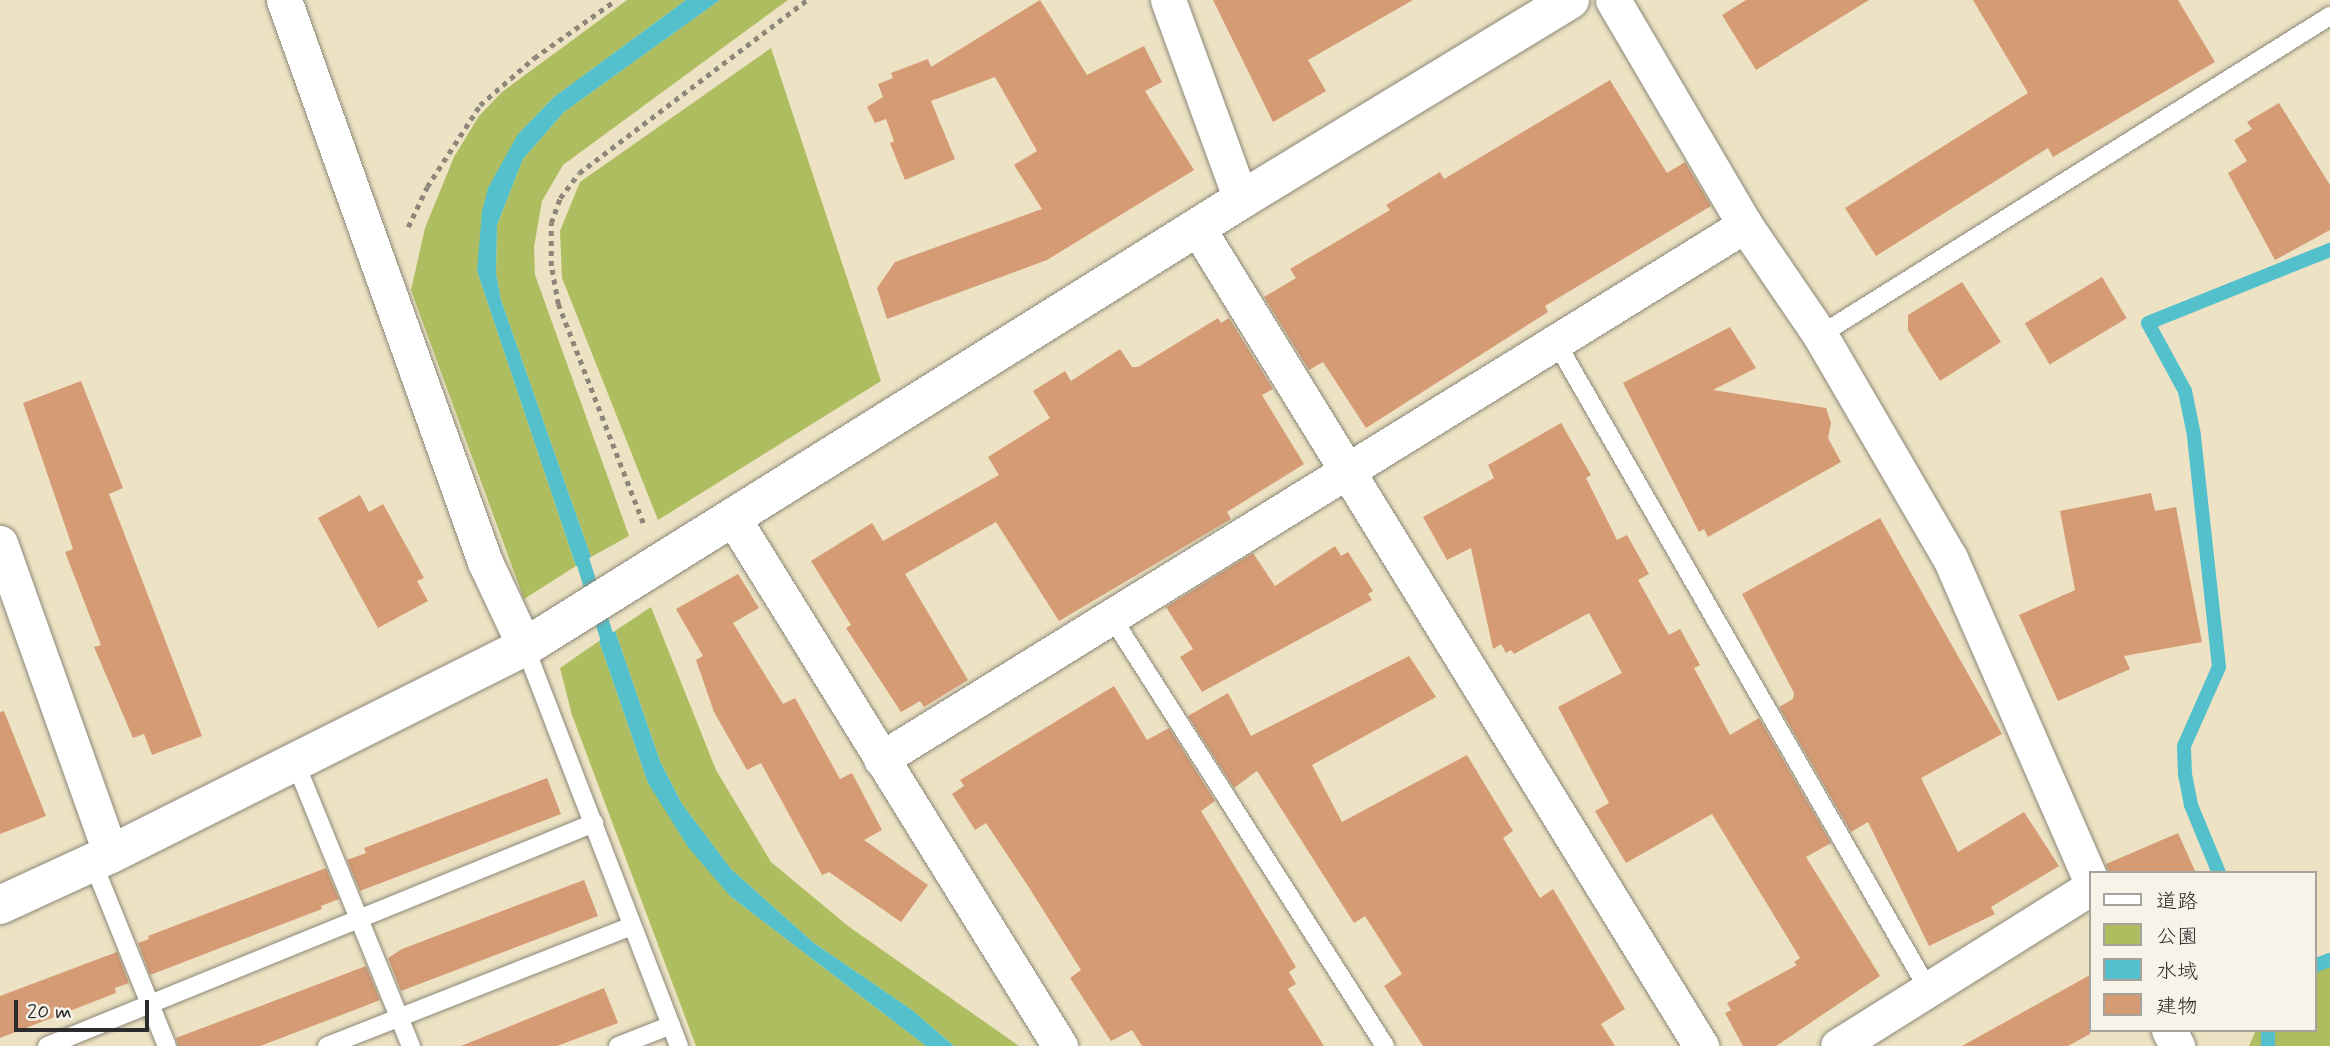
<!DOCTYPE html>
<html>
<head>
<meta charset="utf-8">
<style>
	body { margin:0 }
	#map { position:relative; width:2330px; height:1046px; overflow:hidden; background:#ede3c4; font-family:Mynerve,"Klee One",sans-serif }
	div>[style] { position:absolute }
	.green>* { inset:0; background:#aebd5f }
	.water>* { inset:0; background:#53c0cb }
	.stream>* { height:14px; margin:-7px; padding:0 7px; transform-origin:7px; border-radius:7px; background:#53c0cb }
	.building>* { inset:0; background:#d59b75; transform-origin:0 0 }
	.path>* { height:4.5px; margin-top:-2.25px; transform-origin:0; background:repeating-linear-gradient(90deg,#8c8778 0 5px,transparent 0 10px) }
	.roads { filter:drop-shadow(0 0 2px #8c8778) drop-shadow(0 0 2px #8c8778) }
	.service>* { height:18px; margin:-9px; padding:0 9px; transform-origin:9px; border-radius:9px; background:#fff }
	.minor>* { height:35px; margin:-17.5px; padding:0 17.5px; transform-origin:17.5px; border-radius:17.5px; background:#fff }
	.tertiary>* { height:38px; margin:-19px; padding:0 19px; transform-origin:19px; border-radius:19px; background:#fff }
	span { translate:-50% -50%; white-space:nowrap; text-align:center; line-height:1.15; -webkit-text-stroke:6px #f7f3e8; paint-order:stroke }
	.legend { position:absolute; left:2089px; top:871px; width:228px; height:161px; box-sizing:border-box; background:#f7f3e8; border:2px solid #a5a39c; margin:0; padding:9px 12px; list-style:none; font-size:21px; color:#2b2b2b }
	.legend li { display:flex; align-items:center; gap:14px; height:35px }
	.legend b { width:35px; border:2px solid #a5a39c }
	.scale { position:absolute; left:14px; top:1000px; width:135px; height:32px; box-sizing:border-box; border:4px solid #2b2b2b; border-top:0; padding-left:9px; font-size:21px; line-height:24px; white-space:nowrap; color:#2b2b2b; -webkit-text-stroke:5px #f7f3e8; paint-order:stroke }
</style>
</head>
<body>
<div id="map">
	<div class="green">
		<i style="clip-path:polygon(627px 0,686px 0,554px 97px,518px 134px,477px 271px,576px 566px,524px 599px,411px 290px,425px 228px,454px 157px,479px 116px,502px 92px)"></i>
		<i style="clip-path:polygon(720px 0,788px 0,563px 165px,542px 201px,534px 247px,535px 275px,629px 536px,591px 557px,501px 300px,496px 273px,497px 225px,523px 159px,564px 112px)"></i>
		<i style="clip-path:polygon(771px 48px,881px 381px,658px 520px,562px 278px,560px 231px,580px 182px)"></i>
		<i style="clip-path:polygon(651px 607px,716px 770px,771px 862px,848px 926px,1019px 1046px,954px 1046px,912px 1010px,814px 943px,731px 869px,682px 804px,660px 761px,615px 631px)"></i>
		<i style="clip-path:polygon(599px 641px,648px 783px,730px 896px,926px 1046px,696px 1046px,572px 715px,560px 668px)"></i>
		<i style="clip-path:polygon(2330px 960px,2330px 1046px,2249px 1046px,2256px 1030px,2314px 1030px,2314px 966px)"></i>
	</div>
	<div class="water">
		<i style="clip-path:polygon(686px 0,720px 0,564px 112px,523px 159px,497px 225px,496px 273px,501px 300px,591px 557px,576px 566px,477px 271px,482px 211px,488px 188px,518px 134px,554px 97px)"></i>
		<i style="clip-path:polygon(615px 631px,660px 761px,682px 804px,731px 869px,814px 943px,912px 1010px,954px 1046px,926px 1046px,730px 896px,688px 847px,648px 783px,599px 641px)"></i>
	</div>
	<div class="stream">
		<i style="left:578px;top:546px;width:112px;rotate:72.4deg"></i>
		<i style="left:2219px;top:873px;width:74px;rotate:-112.4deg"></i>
		<i style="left:2191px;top:805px;width:31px;rotate:-101deg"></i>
		<i style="left:2185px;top:775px;width:29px;rotate:-92deg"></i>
		<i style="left:2184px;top:746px;width:86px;rotate:-66.1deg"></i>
		<i style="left:2219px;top:667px;width:233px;rotate:-96.2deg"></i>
		<i style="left:2194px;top:435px;width:45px;rotate:-101.6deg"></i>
		<i style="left:2185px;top:391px;width:77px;rotate:-118.6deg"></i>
		<i style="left:2148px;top:323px;width:196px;rotate:-21.9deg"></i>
		<i style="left:2314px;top:966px;width:17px;rotate:-21deg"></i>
		<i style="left:2268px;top:1030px;width:16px;rotate:90deg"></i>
	</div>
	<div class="building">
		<i style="clip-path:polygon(1040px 0,1087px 75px,1144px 46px,1162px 82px,1145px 91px,1194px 170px,1047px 260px,887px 319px,877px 288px,895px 262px,1042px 209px,1014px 165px,1037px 151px,995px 77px,931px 101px,955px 159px,905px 180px,890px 143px,894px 141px,886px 119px,875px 123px,867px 107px,883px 97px,878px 84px,893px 78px,891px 73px,928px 59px,931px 67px)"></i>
		<i style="clip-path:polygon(1213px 0,1413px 0,1308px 60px,1326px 91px,1273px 122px)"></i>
		<i style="clip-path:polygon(1746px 0,1869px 0,1756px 70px,1722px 15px)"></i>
		<i style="clip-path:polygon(1973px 0,2178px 0,2215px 62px,2053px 157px,2048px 148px,1876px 256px,1845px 208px,2028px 93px)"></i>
		<i style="clip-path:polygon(1610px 80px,1667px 173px,1685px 162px,1711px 206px,1545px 306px,1548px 312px,1366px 428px,1323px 362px,1309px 370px,1264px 297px,1296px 278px,1290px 269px,1390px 210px,1386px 205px,1440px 172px,1444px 179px)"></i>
		<i style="clip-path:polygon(2279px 103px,2330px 185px,2330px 230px,2275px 260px,2228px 173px,2247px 161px,2234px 140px,2252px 129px,2247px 122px)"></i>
		<i style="left:2102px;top:277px;width:48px;height:90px;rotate:59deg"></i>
		<i style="clip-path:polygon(1962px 282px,2001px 342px,1940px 381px,1908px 330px,1908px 315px)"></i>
		<i style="clip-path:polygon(1218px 318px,1221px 323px,1229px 318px,1273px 389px,1262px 395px,1304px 464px,1227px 512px,1231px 519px,1059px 621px,996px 522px,905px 574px,968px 680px,924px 707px,920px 701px,901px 712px,846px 628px,851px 625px,811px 561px,872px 523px,883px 541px,999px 475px,988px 457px,1050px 418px,1033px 391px,1065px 371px,1071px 381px,1120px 349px,1132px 367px,1138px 367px)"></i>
		<i style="clip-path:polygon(1730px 327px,1756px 368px,1713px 390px,1826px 408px,1831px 423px,1828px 438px,1841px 462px,1708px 537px,1704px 529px,1699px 532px,1623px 383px)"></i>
		<i style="clip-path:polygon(81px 381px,123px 488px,109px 494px,202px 736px,152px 755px,144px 734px,133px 738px,94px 647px,101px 645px,65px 552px,73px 549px,23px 403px)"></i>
		<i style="clip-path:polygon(1561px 423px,1591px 475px,1586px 478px,1617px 540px,1627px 535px,1649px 574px,1638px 580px,1669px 635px,1680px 629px,1700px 665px,1694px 668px,1730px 735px,1759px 718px,1831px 843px,1806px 857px,1880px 976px,1776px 1046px,1743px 1046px,1725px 1013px,1731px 1010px,1727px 1003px,1797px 965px,1794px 962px,1800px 958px,1712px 814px,1626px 863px,1595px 811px,1609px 803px,1558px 707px,1622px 673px,1589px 613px,1514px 654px,1511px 650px,1506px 653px,1501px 644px,1493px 649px,1471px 548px,1447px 560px,1423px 517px,1494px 478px,1488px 465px)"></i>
		<i style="clip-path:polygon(2151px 493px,2155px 511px,2176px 507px,2202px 642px,2124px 656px,2130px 669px,2058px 701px,2019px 615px,2075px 590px,2060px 511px)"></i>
		<i style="clip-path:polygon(360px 495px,369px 512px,383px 504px,424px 578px,417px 581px,428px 601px,378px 628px,318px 518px)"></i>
		<i style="clip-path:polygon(1880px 518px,2002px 734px,1921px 778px,1958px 852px,2024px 812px,2059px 866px,1991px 907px,1995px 914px,1929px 946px,1868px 822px,1851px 832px,1779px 707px,1793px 699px,1794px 693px,1742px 594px)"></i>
		<i style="clip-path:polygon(1335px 546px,1341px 556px,1348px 552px,1373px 591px,1368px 594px,1372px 600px,1202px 692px,1180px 657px,1193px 649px,1166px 607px,1253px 553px,1275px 586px)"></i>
		<i style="clip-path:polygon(738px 574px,759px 608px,733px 623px,783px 704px,795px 698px,840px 779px,852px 773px,882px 830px,864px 840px,928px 885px,901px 922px,829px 872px,822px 875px,761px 763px,747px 770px,714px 712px,696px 660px,703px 656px,676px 609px)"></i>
		<i style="clip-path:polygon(1409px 656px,1436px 697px,1312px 765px,1342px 822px,1467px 755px,1513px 831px,1503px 838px,1540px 898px,1553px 889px,1625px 1009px,1601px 1024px,1615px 1046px,1423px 1046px,1384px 986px,1402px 974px,1365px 916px,1354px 923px,1257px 771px,1234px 788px,1188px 716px,1228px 693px,1251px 736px)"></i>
		<i style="clip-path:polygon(1114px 686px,1147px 740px,1169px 728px,1215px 801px,1201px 811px,1296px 967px,1289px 972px,1296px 984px,1288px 989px,1324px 1046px,1142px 1046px,1132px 1030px,1111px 1041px,1070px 978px,1081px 970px,1028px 886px,986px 823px,975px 830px,952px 794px,964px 786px,960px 780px)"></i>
		<i style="clip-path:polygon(4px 711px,46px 816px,0 834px,0 712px)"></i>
		<i style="clip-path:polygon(547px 778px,561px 814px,360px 891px,347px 860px,366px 853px,364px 848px)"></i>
		<i style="clip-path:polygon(2178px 833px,2196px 873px,2109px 873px,2106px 864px)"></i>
		<i style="clip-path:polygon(326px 868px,339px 899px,321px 906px,322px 909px,150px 975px,138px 943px,149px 939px,148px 936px)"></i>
		<i style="clip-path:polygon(584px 880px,598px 916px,401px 991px,388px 958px,402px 949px)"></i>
		<i style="clip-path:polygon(117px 952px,129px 983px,115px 988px,116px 993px,0 1038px,0 996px)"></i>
		<i style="clip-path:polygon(366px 966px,380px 1000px,365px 1006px,260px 1046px,178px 1046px,176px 1038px)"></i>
		<i style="clip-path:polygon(2090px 975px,2090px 1034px,2068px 1046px,1962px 1046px)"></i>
		<i style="clip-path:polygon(604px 988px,618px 1023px,557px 1046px,461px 1046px)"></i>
	</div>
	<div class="path">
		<i style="left:408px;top:227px;width:44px;rotate:-64.6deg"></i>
		<i style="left:427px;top:187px;width:98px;rotate:-57.1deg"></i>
		<i style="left:480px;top:105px;width:72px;rotate:-41deg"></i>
		<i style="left:534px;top:58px;width:100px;rotate:-35.3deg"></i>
		<i style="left:643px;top:523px;width:235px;rotate:-111.2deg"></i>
		<i style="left:558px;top:304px;width:39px;rotate:-100deg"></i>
		<i style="left:551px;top:266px;width:43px;rotate:-90deg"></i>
		<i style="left:551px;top:223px;width:27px;rotate:-70deg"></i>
		<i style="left:560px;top:198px;width:31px;rotate:-53deg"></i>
		<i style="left:579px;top:173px;width:286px;rotate:-37.2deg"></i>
	</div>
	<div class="roads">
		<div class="service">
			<i style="left:1820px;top:335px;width:602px;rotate:-32.03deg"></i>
			<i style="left:1556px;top:342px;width:746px;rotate:60.1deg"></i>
			<i style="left:1111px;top:616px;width:510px;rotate:57.49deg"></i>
			<i style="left:525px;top:647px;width:428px;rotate:68.9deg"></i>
			<i style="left:295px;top:762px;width:307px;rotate:67.8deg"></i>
			<i style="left:93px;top:863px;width:197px;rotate:68deg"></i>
			<i style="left:47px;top:1046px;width:591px;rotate:-22.18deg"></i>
			<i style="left:327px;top:1046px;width:328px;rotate:-21.5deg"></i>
			<i style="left:618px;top:1046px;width:57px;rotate:-21.6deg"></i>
		</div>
		<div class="minor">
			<i style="left:284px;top:0;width:597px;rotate:70.32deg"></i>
			<i style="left:485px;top:562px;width:94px;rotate:64.8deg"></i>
			<i style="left:1168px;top:0;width:213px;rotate:69.9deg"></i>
			<i style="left:1613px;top:0;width:261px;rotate:59.6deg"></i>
			<i style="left:1745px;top:225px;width:133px;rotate:55.7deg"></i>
			<i style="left:1820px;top:335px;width:258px;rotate:59.8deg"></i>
			<i style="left:1950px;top:558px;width:349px;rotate:66.4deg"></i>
			<i style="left:1197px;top:227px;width:962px;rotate:58.39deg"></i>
			<i style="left:733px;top:518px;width:621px;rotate:58.23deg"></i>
			<i style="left:0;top:543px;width:330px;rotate:70.4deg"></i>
			<i style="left:881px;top:759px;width:1016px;rotate:-31.72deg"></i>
			<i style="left:2169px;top:1030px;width:18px;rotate:63deg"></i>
			<i style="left:1838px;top:1046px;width:297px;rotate:-32.1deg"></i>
		</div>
		<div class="tertiary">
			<i style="left:0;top:905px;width:122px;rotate:-24.7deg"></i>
			<i style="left:111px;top:854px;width:463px;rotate:-26.6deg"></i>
			<i style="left:525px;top:647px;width:844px;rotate:-31.98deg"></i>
			<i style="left:1241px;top:200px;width:385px;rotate:-31.3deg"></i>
		</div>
	</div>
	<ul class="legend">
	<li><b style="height:9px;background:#fff"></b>道路</li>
	<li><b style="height:19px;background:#aebd5f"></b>公園</li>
	<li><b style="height:19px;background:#53c0cb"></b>水域</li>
	<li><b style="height:19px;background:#d59b75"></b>建物</li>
	</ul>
	<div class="scale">20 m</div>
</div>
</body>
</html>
